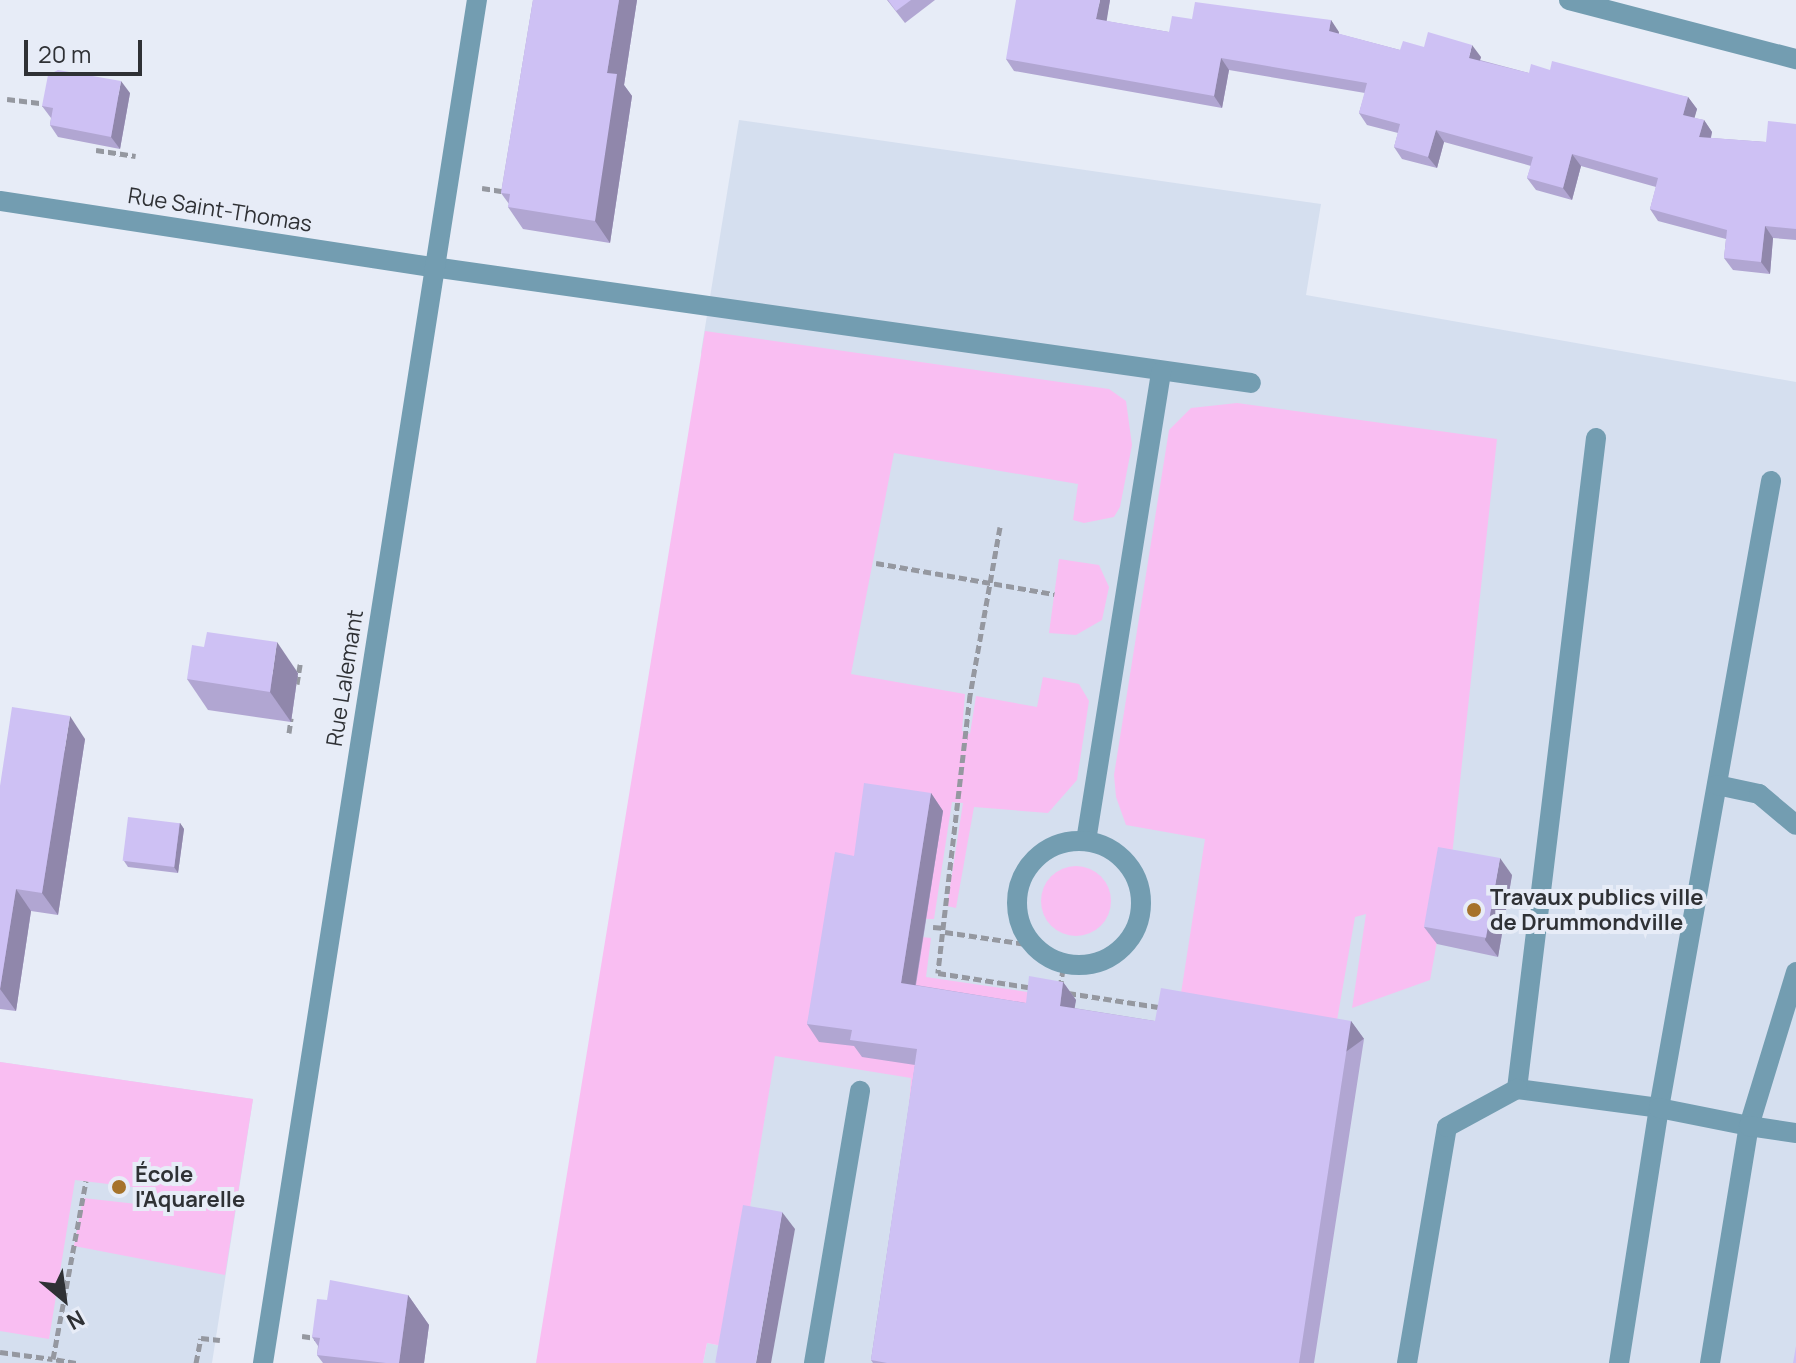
<!DOCTYPE html>
<html>
<head>
<meta charset="utf-8">
<style>
	body { margin:0 }
	#map { position:relative; width:1796px; height:1363px; overflow:hidden; background:#e7ecf7; font-family:Manrope,sans-serif }
	div>[style] { position:absolute }
	.built>* { inset:0; background:#d5dfef }
	.green>* { inset:0; background:#f9bef2 }
	.round { border-radius:50% }
	.path>* { height:5px; margin-top:-2.5px; transform-origin:0; background:repeating-linear-gradient(90deg,#9598a0 0 8px,transparent 0 12px) }
	.service>* { height:20px; margin:-10px; padding:0 10px; transform-origin:10px; border-radius:10px; background:#739db1 }
	.service>.ring { margin:-10px; padding:0; box-sizing:content-box; background:none; border:20px solid #739db1; border-radius:50% }
	.minor>* { height:20px; margin:-10px; padding:0 10px; transform-origin:10px; border-radius:10px; background:#739db1 }
	.wall>* { inset:0; background:#b1a6d2 }
	.shaded-wall>* { inset:0; background:#9087ab; transform-origin:0 0 }
	.building>* { inset:0; background:#cec1f4; transform-origin:0 0 }
	.dots>* { width:22px; height:22px; translate:-50% -50%; box-sizing:border-box; border:4px solid #e7ecf7; border-radius:50% }
	span { translate:-50% -50%; white-space:nowrap; text-align:center; line-height:1.15; -webkit-text-stroke:8px #e7ecf7; paint-order:stroke }
	.street-label { font-size:22px; color:#2f3135 }
	.poi-label { font-size:22px; color:#2f3135; font-weight:700 }
	.left { translate:0 -50%; text-align:left }
	.north { position:absolute; left:24px; top:1259px; width:80px; height:80px; -webkit-text-stroke:6px #e7ecf7; paint-order:stroke; rotate:151deg; font-size:22px; font-weight:700; line-height:32px; text-align:center; color:#2f3135 }
	.north::after { content:''; display:block; margin:auto; width:28px; height:36px; background:#2f3135; clip-path:polygon(50% 0,100% 100%,50% 72%,0 100%) }
	.scale { position:absolute; left:24px; top:40px; width:118px; height:36px; box-sizing:border-box; border:4px solid #2f3135; border-top:0; padding-left:10px; font-size:24px; line-height:28px; white-space:nowrap; color:#2f3135; -webkit-text-stroke:6px #e7ecf7; paint-order:stroke }
</style>
</head>
<body>
<div id="map">
	<div class="built">
		<i style="clip-path:polygon(739px 120px,1321px 204px,1306px 295px,1796px 382px,1796px 1363px,703px 1363px,707px 1343px,727px 1347px,784px 997px,701px 352px)"></i>
		<i style="clip-path:polygon(0 1062px,253px 1099px,212px 1363px,0 1363px)"></i>
	</div>
	<div class="green">
		<i style="clip-path:polygon(705px 331px,1109px 389px,1126px 401px,1132px 445px,1120px 507px,1114px 517px,1084px 523px,1073px 520px,1078px 484px,894px 453px,851px 674px,965px 694px,962px 731px,970px 734px,976px 696px,1037px 707px,1043px 677px,1079px 684px,1089px 701px,1077px 780px,1048px 813px,974px 807px,956px 908px,947px 906px,963px 803px,952px 802px,934px 919px,925px 919px,864px 1047px,929px 1066px,909px 1108px,911px 1078px,775px 1056px,727px 1347px,707px 1343px,703px 1363px,536px 1363px)"></i>
		<i style="clip-path:polygon(1237px 403px,1497px 439px,1451px 865px,1430px 980px,1352px 1008px,1366px 914px,1355px 917px,1335px 1032px,1179px 1006px,1205px 839px,1126px 825px,1116px 797px,1114px 775px,1169px 430px,1191px 408px)"></i>
		<i style="clip-path:polygon(1059px 559px,1099px 565px,1109px 587px,1102px 620px,1076px 635px,1049px 633px)"></i>
		<i class="round" style="left:1041px;top:866px;width:70px;height:70px"></i>
		<i style="clip-path:polygon(922px 937px,931px 938px,926px 977px,1041px 994px,1038px 1020px,913px 1000px)"></i>
		<i style="clip-path:polygon(0 1062px,253px 1099px,225px 1275px,74px 1246px,83px 1198px,146px 1205px,133px 1187px,75px 1180px,49px 1339px,0 1331px)"></i>
	</div>
	<div class="path">
		<i style="left:7px;top:99px;width:41px;rotate:7deg"></i>
		<i style="left:96px;top:150px;width:40px;rotate:8.5deg"></i>
		<i style="left:482px;top:188px;width:24px;rotate:9deg"></i>
		<i style="left:1000px;top:527px;width:171px;rotate:100.1deg"></i>
		<i style="left:970px;top:695px;width:280px;rotate:96.6deg"></i>
		<i style="left:938px;top:973px;width:97px;rotate:8.9deg"></i>
		<i style="left:876px;top:563px;width:181px;rotate:9.9deg"></i>
		<i style="left:297px;top:684px;width:20px;rotate:-81deg"></i>
		<i style="left:289px;top:733px;width:15px;rotate:-82deg"></i>
		<i style="left:933px;top:927px;width:12px;rotate:5deg"></i>
		<i style="left:945px;top:932px;width:89px;rotate:8.4deg"></i>
		<i style="left:1060px;top:988px;width:26px;rotate:-81deg"></i>
		<i style="left:1068px;top:993px;width:98px;rotate:8.8deg"></i>
		<i style="left:302px;top:1336px;width:14px;rotate:8deg"></i>
		<i style="left:0;top:1352px;width:53px;rotate:7.5deg"></i>
		<i style="left:76px;top:1363px;width:23px;rotate:-170deg"></i>
		<i style="left:53px;top:1359px;width:181px;rotate:-79.5deg"></i>
		<i style="left:196px;top:1363px;width:25px;rotate:-79deg"></i>
		<i style="left:201px;top:1338px;width:19px;rotate:6deg"></i>
	</div>
	<div class="service">
		<i style="left:433px;top:267px;width:826px;rotate:8.07deg"></i>
		<i style="left:1596px;top:438px;width:656px;rotate:96.92deg"></i>
		<i style="left:1517px;top:1089px;width:143px;rotate:7.6deg"></i>
		<i style="left:1659px;top:1108px;width:637px;rotate:-79.87deg"></i>
		<i style="left:1717px;top:785px;width:43px;rotate:12.1deg"></i>
		<i style="left:1759px;top:794px;width:48px;rotate:40deg"></i>
		<i style="left:1086px;top:841px;width:475px;rotate:-80.9deg"></i>
		<i class="ring" style="left:1017px;top:841px;width:104px;height:104px"></i>
		<i style="left:814px;top:1363px;width:276px;rotate:-80.4deg"></i>
		<i style="left:1407px;top:1363px;width:239px;rotate:-80.4deg"></i>
		<i style="left:1447px;top:1127px;width:80px;rotate:-28.5deg"></i>
		<i style="left:1619px;top:1363px;width:258px;rotate:-81.1deg"></i>
		<i style="left:1659px;top:1108px;width:92px;rotate:11.3deg"></i>
		<i style="left:1749px;top:1126px;width:161px;rotate:-73deg"></i>
		<i style="left:1710px;top:1363px;width:240px;rotate:-80.7deg"></i>
		<i style="left:1749px;top:1126px;width:48px;rotate:8.5deg"></i>
	</div>
	<div class="minor">
		<i style="left:1569px;top:0;width:235px;rotate:14.6deg"></i>
		<i style="left:0;top:201px;width:438px;rotate:8.7deg"></i>
		<i style="left:263px;top:1363px;width:1380px;rotate:-81.08deg"></i>
	</div>
	<div class="wall">
		<i style="clip-path:polygon(533px 0,637px 0,624px 85px,632px 96px,610px 243px,523px 229px,508px 207px,509px 204px,501px 193px)"></i>
		<i style="clip-path:polygon(887px 0,935px 0,905px 23px)"></i>
		<i style="clip-path:polygon(1110px 0,1106px 21px,1169px 32px,1192px 19px,1331px 20px,1339px 34px,1400px 50px,1424px 47px,1481px 57px,1480px 60px,1529px 73px,1550px 70px,1688px 97px,1697px 109px,1694px 118px,1704px 120px,1712px 132px,1711px 138px,1766px 142px,1796px 124px,1796px 240px,1773px 238px,1770px 274px,1733px 270px,1724px 258px,1726px 239px,1658px 221px,1650px 209px,1656px 187px,1581px 166px,1572px 200px,1536px 190px,1527px 178px,1531px 166px,1444px 142px,1437px 168px,1402px 159px,1394px 147px,1398px 133px,1367px 125px,1359px 113px,1365px 93px,1229px 70px,1222px 108px,1014px 71px,1006px 59px)"></i>
		<i style="clip-path:polygon(130px 93px,120px 149px,58px 137px,50px 125px,51px 118px,42px 106px)"></i>
		<i style="clip-path:polygon(298px 673px,291px 722px,208px 710px,187px 679px)"></i>
		<i style="clip-path:polygon(85px 739px,58px 915px,31px 911px,16px 1011px,0 1009px,0 786px)"></i>
		<i style="clip-path:polygon(931px 793px,943px 811px,916px 985px,1026px 1003px,1063px 982px,1076px 1000px,1074px 1008px,1155px 1021px,1351px 1021px,1364px 1039px,1314px 1363px,873px 1363px,871px 1360px,915px 1065px,862px 1057px,854px 1046px,819px 1042px,807px 1024px,854px 856px)"></i>
		<i style="clip-path:polygon(180px 823px,184px 829px,178px 873px,128px 867px,124px 861px)"></i>
		<i style="clip-path:polygon(1512px 875px,1498px 957px,1437px 944px,1424px 927px)"></i>
		<i style="clip-path:polygon(408px 1295px,429px 1325px,424px 1363px,323px 1363px,317px 1355px,318px 1346px,312px 1337px,327px 1300px)"></i>
	</div>
	<div class="shaded-wall">
		<i style="clip-path:polygon(619px 0,637px 0,624px 85px,632px 96px,610px 243px,595px 221px,607px 73px)"></i>
		<i style="clip-path:polygon(1100px 0,1110px 0,1105px 31px,1096px 19px)"></i>
		<i style="clip-path:polygon(1331px 20px,1339px 32px,1337px 43px,1329px 31px)"></i>
		<i style="clip-path:polygon(1472px 45px,1481px 57px,1477px 70px,1469px 58px)"></i>
		<i style="clip-path:polygon(1221px 58px,1229px 70px,1222px 108px,1214px 96px)"></i>
		<i style="clip-path:polygon(121px 81px,130px 93px,120px 149px,111px 137px)"></i>
		<i style="clip-path:polygon(1688px 97px,1697px 109px,1692px 127px,1683px 115px)"></i>
		<i style="clip-path:polygon(1704px 120px,1712px 132px,1708px 149px,1699px 137px)"></i>
		<i style="clip-path:polygon(1436px 130px,1444px 142px,1437px 168px,1428px 157px)"></i>
		<i style="clip-path:polygon(1572px 154px,1581px 166px,1572px 200px,1563px 188px)"></i>
		<i style="clip-path:polygon(1765px 226px,1773px 238px,1770px 274px,1761px 262px)"></i>
		<i style="clip-path:polygon(277px 642px,298px 673px,291px 722px,270px 692px)"></i>
		<i style="clip-path:polygon(70px 716px,85px 739px,58px 915px,42px 893px)"></i>
		<i style="clip-path:polygon(931px 793px,943px 811px,913px 1000px,901px 983px)"></i>
		<i style="clip-path:polygon(180px 823px,184px 829px,178px 873px,174px 867px)"></i>
		<i style="clip-path:polygon(1500px 858px,1512px 875px,1498px 957px,1485px 940px)"></i>
		<i style="clip-path:polygon(16px 889px,31px 911px,16px 1011px,0 989px)"></i>
		<i style="clip-path:polygon(1063px 982px,1076px 1000px,1072px 1024px,1060px 1006px)"></i>
		<i style="left:1351px;top:1021px;width:22px;height:346px;rotate:54deg"></i>
		<i style="clip-path:polygon(782px 1212px,795px 1229px,771px 1363px,756px 1363px)"></i>
		<i style="clip-path:polygon(408px 1295px,429px 1325px,424px 1363px,399px 1363px)"></i>
	</div>
	<div class="building">
		<i style="clip-path:polygon(533px 0,619px 0,607px 73px,617px 74px,595px 221px,508px 207px,510px 194px,501px 193px)"></i>
		<i style="clip-path:polygon(888px 0,911px 0,896px 11px)"></i>
		<i style="clip-path:polygon(1016px 0,1100px 0,1096px 19px,1169px 32px,1172px 16px,1192px 19px,1195px 2px,1331px 20px,1329px 31px,1400px 50px,1403px 41px,1424px 47px,1428px 32px,1472px 45px,1469px 58px,1529px 73px,1531px 64px,1550px 70px,1552px 61px,1688px 97px,1683px 115px,1704px 120px,1699px 137px,1766px 142px,1768px 121px,1796px 124px,1796px 229px,1765px 226px,1761px 262px,1724px 258px,1727px 230px,1650px 209px,1658px 178px,1572px 154px,1563px 188px,1527px 178px,1533px 157px,1436px 130px,1428px 157px,1394px 147px,1400px 124px,1359px 113px,1367px 83px,1221px 58px,1214px 96px,1006px 59px)"></i>
		<i style="clip-path:polygon(58px 70px,121px 81px,111px 137px,50px 125px,53px 108px,42px 106px,48px 75px)"></i>
		<i style="clip-path:polygon(207px 632px,277px 642px,270px 692px,187px 679px,192px 645px,204px 647px)"></i>
		<i style="clip-path:polygon(12px 707px,70px 716px,42px 893px,16px 889px,0 989px,0 786px)"></i>
		<i style="clip-path:polygon(864px 783px,931px 793px,901px 983px,1026px 1003px,1029px 976px,1063px 982px,1060px 1006px,1155px 1021px,1161px 988px,1351px 1021px,1299px 1363px,887px 1363px,871px 1360px,917px 1049px,850px 1040px,852px 1030px,807px 1024px,835px 852px,854px 856px)"></i>
		<i style="left:128px;top:817px;width:52px;height:44px;rotate:7deg"></i>
		<i style="left:1438px;top:847px;width:63px;height:81px;rotate:10deg"></i>
		<i style="left:743px;top:1205px;width:40px;height:160px;rotate:10deg"></i>
		<i style="clip-path:polygon(330px 1280px,408px 1295px,399px 1363px,386px 1363px,317px 1355px,320px 1338px,312px 1337px,317px 1299px,327px 1300px)"></i>
		<i style="clip-path:polygon(1796px 1346px,1796px 1363px,1793px 1363px)"></i>
	</div>
	<div class="dots">
		<i style="left:1474px;top:910px;background:#a6732b"></i>
		<i style="left:119px;top:1187px;background:#a6732b"></i>
	</div>
	<div class="street-label">
		<span style="left:220px;top:210px;rotate:9deg">Rue Saint-Thomas</span>
		<span style="left:345px;top:678px;rotate:-81deg">Rue Lalemant</span>
	</div>
	<div class="poi-label">
		<span class="left" style="left:1490px;top:910px">Travaux publics ville<br>de Drummondville</span>
		<span class="left" style="left:135px;top:1187px">École<br>l'Aquarelle</span>
	</div>
	<div class="north">N</div>
	<div class="scale">20 m</div>
</div>
</body>
</html>
